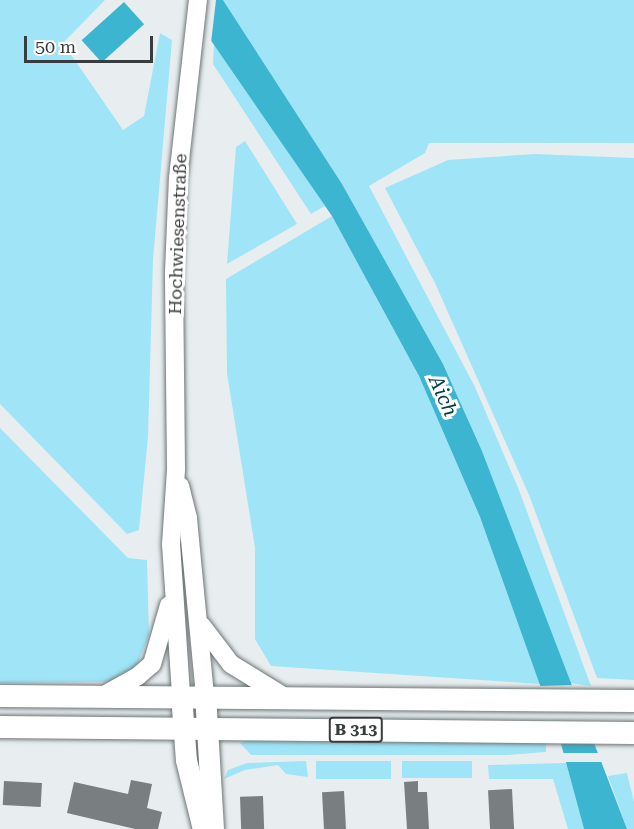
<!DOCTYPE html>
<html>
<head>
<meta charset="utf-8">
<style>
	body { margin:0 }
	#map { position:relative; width:634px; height:829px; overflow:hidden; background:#e8eef0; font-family:"Roboto Serif",serif }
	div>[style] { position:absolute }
	.green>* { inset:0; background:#9fe5f7; transform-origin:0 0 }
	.water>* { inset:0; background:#3bb5d0; transform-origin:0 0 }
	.pier>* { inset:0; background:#e8eef0; transform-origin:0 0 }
	.building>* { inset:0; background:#797f80; transform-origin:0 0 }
	.roads { filter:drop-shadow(0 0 2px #6f7576) drop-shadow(0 0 2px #6f7576) }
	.tertiary>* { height:18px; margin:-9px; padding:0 9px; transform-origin:9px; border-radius:9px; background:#fff }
	.secondary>* { height:21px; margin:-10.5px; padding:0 10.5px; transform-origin:10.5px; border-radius:10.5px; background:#fff }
	.primary>* { height:22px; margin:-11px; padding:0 11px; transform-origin:11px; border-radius:11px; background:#fff }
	span { translate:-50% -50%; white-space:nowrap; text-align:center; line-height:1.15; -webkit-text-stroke:6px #fff; paint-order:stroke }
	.shield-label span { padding:2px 4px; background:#fff; border:2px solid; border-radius:4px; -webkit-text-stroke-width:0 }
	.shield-label { font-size:16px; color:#393c3c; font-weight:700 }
	.street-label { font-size:18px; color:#393c3c }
	.water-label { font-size:20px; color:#023b46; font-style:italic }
	.scale { position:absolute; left:24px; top:36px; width:129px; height:27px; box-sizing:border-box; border:3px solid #393c3c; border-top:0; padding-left:8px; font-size:18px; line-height:21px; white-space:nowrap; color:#393c3c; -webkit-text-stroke:4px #fff; paint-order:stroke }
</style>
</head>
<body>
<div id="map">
	<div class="green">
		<i style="clip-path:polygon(0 0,105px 0,63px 43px,123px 130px,144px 116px,160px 33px,172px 40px,153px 260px,148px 437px,139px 530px,127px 534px,0 404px)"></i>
		<i style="clip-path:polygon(223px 0,634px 0,634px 143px,429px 143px,425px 153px,369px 186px,475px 387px,519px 490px,591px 686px,570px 683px,482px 451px,443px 364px,342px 184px)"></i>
		<i style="clip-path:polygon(214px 43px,325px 206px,311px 214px,213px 64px)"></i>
		<i style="clip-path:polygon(245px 141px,297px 224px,227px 264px,236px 147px)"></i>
		<i style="clip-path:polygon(535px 154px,634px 158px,634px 680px,597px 678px,529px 495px,435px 283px,385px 188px,448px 160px)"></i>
		<i style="clip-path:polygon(332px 216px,419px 376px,480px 517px,540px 684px,271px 666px,255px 639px,255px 548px,227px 373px,226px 279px)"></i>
		<i style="clip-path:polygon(0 428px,128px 558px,147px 560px,149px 635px,136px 668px,108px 682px,0 683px)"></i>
		<i style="clip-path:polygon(546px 738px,546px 752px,507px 755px,251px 755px,240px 743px,251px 739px)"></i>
		<i style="clip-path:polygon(306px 761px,308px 777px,286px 774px,278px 765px,245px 770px,224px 779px,228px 770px,247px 763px)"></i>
		<i style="left:391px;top:761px;width:18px;height:75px;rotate:90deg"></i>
		<i style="left:402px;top:761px;width:70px;height:17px"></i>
		<i style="clip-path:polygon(566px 763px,584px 829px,568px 829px,553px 779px,489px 779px,488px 765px)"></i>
		<i style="clip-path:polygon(627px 773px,634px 802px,634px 829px,627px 829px,608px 776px)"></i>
	</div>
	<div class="water">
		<i style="clip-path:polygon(183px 0,223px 0,342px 184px,443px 364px,482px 451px,627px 829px,584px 829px,561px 744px,480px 517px,419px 376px,332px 216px)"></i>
		<i style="left:124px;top:2px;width:30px;height:57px;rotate:48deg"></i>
	</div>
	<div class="pier">
		<i style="clip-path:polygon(180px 0,216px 0,211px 43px,180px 2px)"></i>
		<i style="clip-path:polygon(575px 685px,600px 743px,557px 744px,537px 686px)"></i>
		<i style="left:560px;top:753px;width:43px;height:9px"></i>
	</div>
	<div class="building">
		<i style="clip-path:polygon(131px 780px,152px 784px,147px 808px,162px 812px,158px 829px,135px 829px,67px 813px,74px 782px,128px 794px)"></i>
		<i style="left:4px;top:781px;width:38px;height:24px;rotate:3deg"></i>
		<i style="clip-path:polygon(418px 781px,418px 792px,427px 792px,429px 829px,407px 829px,404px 782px)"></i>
		<i style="left:512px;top:789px;width:40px;height:24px;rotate:87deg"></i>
		<i style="left:344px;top:791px;width:38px;height:22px;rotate:87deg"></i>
		<i style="left:263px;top:796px;width:33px;height:23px;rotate:88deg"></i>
	</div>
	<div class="roads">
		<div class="tertiary">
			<i style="left:180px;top:486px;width:34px;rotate:76deg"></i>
			<i style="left:188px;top:519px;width:176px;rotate:84.5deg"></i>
			<i style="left:202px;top:626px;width:48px;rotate:52.7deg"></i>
			<i style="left:231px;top:664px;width:61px;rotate:31.6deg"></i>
			<i style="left:181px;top:694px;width:149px;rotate:-93.8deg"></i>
			<i style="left:171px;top:545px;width:76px;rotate:-86.2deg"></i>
			<i style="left:176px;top:469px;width:197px;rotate:-90.6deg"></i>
			<i style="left:174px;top:272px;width:94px;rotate:-87.6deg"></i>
			<i style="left:178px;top:178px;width:179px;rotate:-83.6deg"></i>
			<i style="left:104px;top:695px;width:39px;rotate:-29deg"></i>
			<i style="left:138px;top:676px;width:18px;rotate:-41deg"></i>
			<i style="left:152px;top:664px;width:61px;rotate:-73.9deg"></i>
		</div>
		<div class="secondary">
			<i style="left:181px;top:694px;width:66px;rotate:85.7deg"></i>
			<i style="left:186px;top:760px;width:71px;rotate:76.2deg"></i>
			<i style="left:205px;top:694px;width:135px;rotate:86.6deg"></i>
		</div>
		<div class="primary">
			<i style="left:0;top:696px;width:634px;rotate:0.45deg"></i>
			<i style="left:0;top:727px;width:634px;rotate:0.54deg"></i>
		</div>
	</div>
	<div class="shield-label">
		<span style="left:356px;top:730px">B 313</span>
	</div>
	<div class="street-label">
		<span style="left:178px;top:234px;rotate:-88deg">Hochwiesenstraße</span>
	</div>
	<div class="water-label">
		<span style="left:443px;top:396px;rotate:66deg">Aich</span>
	</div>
	<div class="scale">50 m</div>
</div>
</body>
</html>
